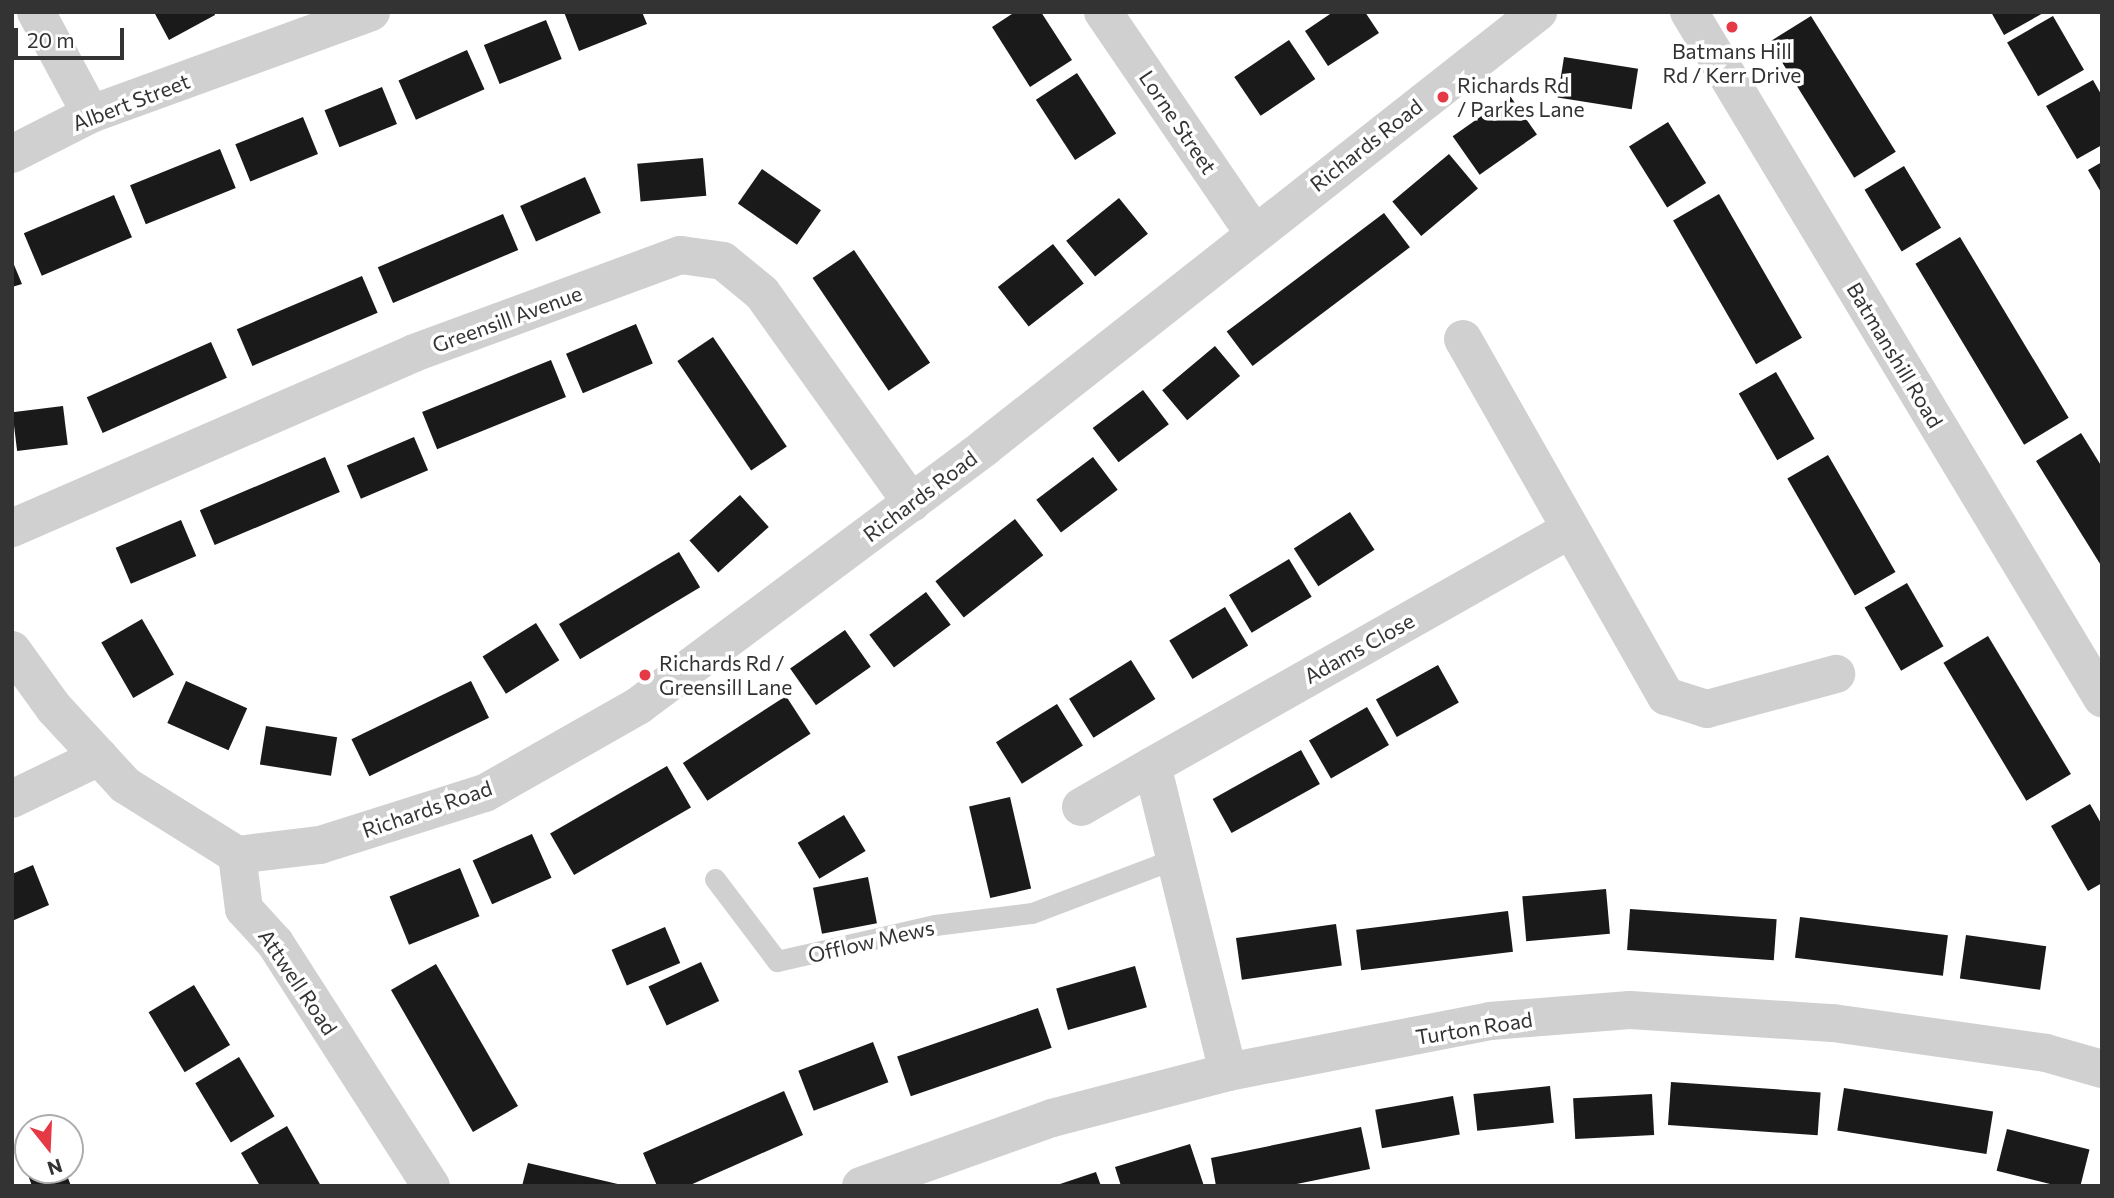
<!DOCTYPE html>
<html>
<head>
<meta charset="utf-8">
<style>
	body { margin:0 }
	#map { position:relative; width:2114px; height:1198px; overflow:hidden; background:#fff; font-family:Commissioner,sans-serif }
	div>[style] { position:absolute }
	.building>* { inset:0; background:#1a1a1a; transform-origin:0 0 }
	.service>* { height:21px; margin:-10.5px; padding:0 10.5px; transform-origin:10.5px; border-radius:10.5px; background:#d0d0d0 }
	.minor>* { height:38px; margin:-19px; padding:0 19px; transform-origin:19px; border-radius:19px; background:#d0d0d0 }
	.tertiary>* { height:38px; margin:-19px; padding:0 19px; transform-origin:19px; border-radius:19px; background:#d0d0d0 }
	.dots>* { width:19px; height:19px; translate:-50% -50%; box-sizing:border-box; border:4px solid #fff; border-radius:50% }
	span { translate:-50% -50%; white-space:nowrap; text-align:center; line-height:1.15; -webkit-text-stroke:7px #fff; paint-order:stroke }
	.poi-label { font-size:21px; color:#333 }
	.left { translate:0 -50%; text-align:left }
	.street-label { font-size:21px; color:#333 }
	.frame { position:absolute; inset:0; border:14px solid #333; pointer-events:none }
	.north { position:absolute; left:14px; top:1114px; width:70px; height:70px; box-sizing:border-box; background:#fff; border:2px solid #adadad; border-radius:50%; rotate:162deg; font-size:19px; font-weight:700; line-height:28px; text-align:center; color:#333 }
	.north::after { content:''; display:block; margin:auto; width:24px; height:32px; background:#e63946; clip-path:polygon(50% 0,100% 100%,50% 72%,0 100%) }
	.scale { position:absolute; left:14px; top:28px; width:110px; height:32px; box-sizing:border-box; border:4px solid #333; border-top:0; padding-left:9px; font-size:21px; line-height:24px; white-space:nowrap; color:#333; -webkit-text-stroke:5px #fff; paint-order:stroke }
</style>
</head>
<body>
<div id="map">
	<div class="building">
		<i style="clip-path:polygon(154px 12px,214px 12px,215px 15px,169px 40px)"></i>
		<i style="clip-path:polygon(564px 12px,642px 12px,647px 24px,579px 51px)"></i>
		<i style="clip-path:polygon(1015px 12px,1041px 12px,1072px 60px,1030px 87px,992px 27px)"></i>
		<i style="clip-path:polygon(1333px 12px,1365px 12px,1379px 33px,1328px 66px,1305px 31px)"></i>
		<i style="clip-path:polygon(1991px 12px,2045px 12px,2004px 35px)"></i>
		<i style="left:1811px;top:16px;width:160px;height:49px;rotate:58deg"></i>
		<i style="left:2053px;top:16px;width:62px;height:53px;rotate:60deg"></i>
		<i style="left:546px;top:20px;width:42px;height:67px;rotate:68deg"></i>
		<i style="left:1289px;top:40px;width:47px;height:66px;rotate:56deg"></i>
		<i style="left:467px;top:50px;width:43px;height:75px;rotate:66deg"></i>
		<i style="left:1564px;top:57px;width:75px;height:41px;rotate:9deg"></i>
		<i style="left:1077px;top:73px;width:72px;height:49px;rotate:57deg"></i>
		<i style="clip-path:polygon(2093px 80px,2102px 96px,2102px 145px,2077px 159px,2046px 106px)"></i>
		<i style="left:382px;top:87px;width:40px;height:62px;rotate:68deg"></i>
		<i style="left:1510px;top:96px;width:47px;height:70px;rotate:55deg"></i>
		<i style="left:303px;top:117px;width:40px;height:73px;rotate:68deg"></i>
		<i style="left:1668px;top:122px;width:72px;height:46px;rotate:58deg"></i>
		<i style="left:220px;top:149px;width:42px;height:97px;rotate:68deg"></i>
		<i style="left:1449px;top:154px;width:45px;height:74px;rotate:50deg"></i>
		<i style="left:703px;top:158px;width:38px;height:66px;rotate:85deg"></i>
		<i style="clip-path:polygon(2102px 162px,2102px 194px,2088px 170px)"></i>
		<i style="left:1904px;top:166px;width:72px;height:46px;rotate:59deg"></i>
		<i style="left:762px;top:169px;width:72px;height:42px;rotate:35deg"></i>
		<i style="left:585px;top:177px;width:39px;height:71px;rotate:66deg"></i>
		<i style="left:1719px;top:194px;width:166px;height:53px;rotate:60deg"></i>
		<i style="left:114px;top:195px;width:46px;height:98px;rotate:67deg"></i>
		<i style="left:1119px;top:198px;width:46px;height:68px;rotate:51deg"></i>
		<i style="left:1384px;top:213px;width:43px;height:197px;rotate:53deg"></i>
		<i style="left:503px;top:214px;width:39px;height:136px;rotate:67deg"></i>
		<i style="left:1960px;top:237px;width:211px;height:52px;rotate:59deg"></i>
		<i style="left:1053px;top:244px;width:50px;height:70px;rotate:52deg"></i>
		<i style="left:854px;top:250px;width:136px;height:50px;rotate:56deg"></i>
		<i style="clip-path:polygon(12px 260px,22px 284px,12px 287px)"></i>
		<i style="left:362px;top:276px;width:40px;height:136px;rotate:67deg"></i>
		<i style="left:636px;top:324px;width:43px;height:76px;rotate:67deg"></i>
		<i style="left:713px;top:337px;width:132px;height:43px;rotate:56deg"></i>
		<i style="left:211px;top:342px;width:39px;height:136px;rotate:66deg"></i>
		<i style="left:1215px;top:346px;width:39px;height:69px;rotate:50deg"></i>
		<i style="left:551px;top:360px;width:40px;height:139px;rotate:68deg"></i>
		<i style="left:1776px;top:372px;width:77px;height:43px;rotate:60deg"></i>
		<i style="left:1143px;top:390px;width:43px;height:63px;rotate:53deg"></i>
		<i style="left:63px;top:406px;width:39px;height:51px;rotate:83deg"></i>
		<i style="clip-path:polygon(2081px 433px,2102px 467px,2102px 567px,2036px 461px)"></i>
		<i style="left:414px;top:437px;width:36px;height:73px;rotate:67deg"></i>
		<i style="left:1828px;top:455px;width:135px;height:47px;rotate:60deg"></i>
		<i style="left:325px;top:457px;width:38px;height:136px;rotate:67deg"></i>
		<i style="left:1093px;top:457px;width:41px;height:71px;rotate:53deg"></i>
		<i style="left:740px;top:495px;width:43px;height:68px;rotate:48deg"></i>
		<i style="left:1350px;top:512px;width:45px;height:67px;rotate:57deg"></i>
		<i style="left:1015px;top:519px;width:46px;height:101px;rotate:52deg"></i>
		<i style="left:181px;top:520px;width:39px;height:71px;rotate:67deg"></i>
		<i style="left:679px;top:552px;width:41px;height:140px;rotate:59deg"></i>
		<i style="left:1289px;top:559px;width:44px;height:70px;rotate:59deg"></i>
		<i style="left:1907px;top:583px;width:73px;height:49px;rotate:60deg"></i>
		<i style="left:926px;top:592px;width:41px;height:71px;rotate:53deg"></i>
		<i style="left:1225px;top:607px;width:45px;height:65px;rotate:59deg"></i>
		<i style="left:142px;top:619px;width:64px;height:47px;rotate:60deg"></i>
		<i style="left:536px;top:623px;width:44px;height:63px;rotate:58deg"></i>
		<i style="left:845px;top:630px;width:45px;height:67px;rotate:55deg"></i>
		<i style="left:1988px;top:636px;width:161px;height:52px;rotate:59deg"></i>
		<i style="left:1131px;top:660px;width:46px;height:73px;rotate:58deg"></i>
		<i style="left:1438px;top:665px;width:43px;height:71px;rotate:61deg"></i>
		<i style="left:186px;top:681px;width:67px;height:46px;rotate:24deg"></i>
		<i style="left:471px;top:681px;width:41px;height:133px;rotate:64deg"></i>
		<i style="left:786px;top:696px;width:45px;height:123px;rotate:57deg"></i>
		<i style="left:1057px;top:704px;width:49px;height:72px;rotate:58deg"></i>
		<i style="left:1367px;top:707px;width:44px;height:67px;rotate:60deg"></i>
		<i style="left:266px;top:726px;width:72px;height:39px;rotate:9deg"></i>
		<i style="left:1301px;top:750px;width:39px;height:101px;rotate:61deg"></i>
		<i style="left:667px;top:766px;width:48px;height:135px;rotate:60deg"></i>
		<i style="left:1010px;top:797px;width:94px;height:42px;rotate:77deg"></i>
		<i style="clip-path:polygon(2090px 804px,2102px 825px,2102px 883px,2088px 891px,2051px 826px)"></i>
		<i style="left:844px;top:815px;width:42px;height:54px;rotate:59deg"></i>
		<i style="left:532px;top:834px;width:48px;height:65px;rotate:66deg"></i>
		<i style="clip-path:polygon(33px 865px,49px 905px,12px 921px,12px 874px)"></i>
		<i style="left:460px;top:868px;width:52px;height:76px;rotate:68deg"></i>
		<i style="left:868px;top:877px;width:47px;height:56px;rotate:79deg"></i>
		<i style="left:1606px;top:889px;width:45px;height:84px;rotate:85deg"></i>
		<i style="left:1630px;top:909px;width:147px;height:41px;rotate:4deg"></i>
		<i style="left:1508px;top:911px;width:41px;height:153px;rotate:83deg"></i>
		<i style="left:1800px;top:917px;width:149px;height:41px;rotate:7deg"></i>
		<i style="left:1336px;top:924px;width:42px;height:101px;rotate:82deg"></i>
		<i style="left:665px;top:927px;width:39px;height:58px;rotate:67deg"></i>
		<i style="left:1966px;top:935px;width:81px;height:44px;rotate:8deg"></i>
		<i style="left:701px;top:962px;width:43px;height:58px;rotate:65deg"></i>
		<i style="left:436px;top:964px;width:164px;height:52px;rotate:60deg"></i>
		<i style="left:1135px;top:966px;width:43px;height:82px;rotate:74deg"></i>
		<i style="left:194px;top:985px;width:70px;height:53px;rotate:59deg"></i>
		<i style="left:1038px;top:1008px;width:42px;height:149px;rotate:71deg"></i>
		<i style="left:873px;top:1042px;width:43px;height:80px;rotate:69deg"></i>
		<i style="left:239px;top:1057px;width:69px;height:51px;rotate:59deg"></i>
		<i style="left:1671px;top:1082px;width:150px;height:43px;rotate:4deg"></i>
		<i style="left:1550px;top:1086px;width:37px;height:77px;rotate:84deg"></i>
		<i style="left:1844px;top:1088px;width:151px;height:43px;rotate:9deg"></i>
		<i style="clip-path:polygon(784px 1091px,803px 1135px,688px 1186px,657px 1186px,643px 1153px)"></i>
		<i style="left:1652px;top:1094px;width:41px;height:79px;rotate:87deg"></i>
		<i style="left:1453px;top:1096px;width:39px;height:79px;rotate:80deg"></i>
		<i style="clip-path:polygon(287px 1126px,321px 1186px,260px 1186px,241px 1153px)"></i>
		<i style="clip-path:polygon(1361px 1127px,1370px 1169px,1287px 1186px,1216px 1186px,1211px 1158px)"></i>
		<i style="left:2007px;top:1129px;width:85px;height:43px;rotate:14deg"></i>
		<i style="clip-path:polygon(1190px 1144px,1204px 1186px,1121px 1186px,1115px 1167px)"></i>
		<i style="clip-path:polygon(28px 1145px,28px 1170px,65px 1170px,71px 1186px,32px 1186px,18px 1148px)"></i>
		<i style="clip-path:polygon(528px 1163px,622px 1185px,622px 1186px,522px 1186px)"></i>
		<i style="clip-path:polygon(1096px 1172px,1101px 1186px,1057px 1186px,1057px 1185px)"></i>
	</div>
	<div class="service">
		<i style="left:715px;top:879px;width:103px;rotate:52.9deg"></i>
		<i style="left:777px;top:961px;width:162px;rotate:-12.8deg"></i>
		<i style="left:935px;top:925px;width:98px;rotate:-7.1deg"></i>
		<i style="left:1032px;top:913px;width:152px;rotate:-20.8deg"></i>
	</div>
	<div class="minor">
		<i style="left:36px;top:12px;width:116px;rotate:61.7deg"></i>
		<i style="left:1103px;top:12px;width:266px;rotate:55.7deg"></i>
		<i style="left:1689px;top:12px;width:801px;rotate:58.95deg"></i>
		<i style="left:12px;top:154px;width:89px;rotate:-26.9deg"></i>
		<i style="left:91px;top:114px;width:298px;rotate:-20deg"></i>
		<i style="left:1463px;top:339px;width:411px;rotate:60.4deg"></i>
		<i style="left:1666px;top:696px;width:43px;rotate:17.6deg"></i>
		<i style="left:1707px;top:709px;width:134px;rotate:-15.2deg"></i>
		<i style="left:12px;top:528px;width:438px;rotate:-23.5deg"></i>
		<i style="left:414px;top:353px;width:284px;rotate:-20.2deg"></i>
		<i style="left:681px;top:255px;width:42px;rotate:8.1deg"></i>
		<i style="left:723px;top:261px;width:50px;rotate:39.4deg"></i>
		<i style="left:762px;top:293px;width:258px;rotate:54.5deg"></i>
		<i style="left:12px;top:799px;width:97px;rotate:-25.8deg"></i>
		<i style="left:1081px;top:807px;width:82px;rotate:-30deg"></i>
		<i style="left:1228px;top:1072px;width:315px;rotate:-103.9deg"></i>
		<i style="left:1152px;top:766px;width:477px;rotate:-29.5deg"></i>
		<i style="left:431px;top:1186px;width:289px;rotate:-122.7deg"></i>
		<i style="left:275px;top:943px;width:46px;rotate:-132.4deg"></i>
		<i style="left:244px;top:909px;width:54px;rotate:-97.4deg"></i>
		<i style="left:237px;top:855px;width:84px;rotate:-6.9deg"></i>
		<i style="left:320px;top:845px;width:173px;rotate:-17.5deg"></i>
		<i style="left:485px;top:793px;width:176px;rotate:-29.6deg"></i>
		<i style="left:638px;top:706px;width:433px;rotate:-36.7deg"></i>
		<i style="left:985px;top:447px;width:704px;rotate:-38.19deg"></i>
		<i style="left:861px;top:1186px;width:203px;rotate:-19.6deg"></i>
		<i style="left:1052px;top:1118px;width:182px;rotate:-14.6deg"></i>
		<i style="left:1228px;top:1072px;width:267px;rotate:-11deg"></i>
		<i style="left:1490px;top:1021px;width:140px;rotate:-4.5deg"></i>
		<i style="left:1630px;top:1010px;width:203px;rotate:3.7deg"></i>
		<i style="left:1833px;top:1023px;width:215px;rotate:8deg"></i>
		<i style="left:2046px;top:1053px;width:58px;rotate:15.9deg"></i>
	</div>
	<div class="tertiary">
		<i style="left:12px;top:650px;width:72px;rotate:54.1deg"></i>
		<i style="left:54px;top:708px;width:105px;rotate:47.3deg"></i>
		<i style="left:125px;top:785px;width:132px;rotate:32deg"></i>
	</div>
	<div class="dots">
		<i style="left:1732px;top:27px;background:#e63946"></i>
		<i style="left:1443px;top:97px;background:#e63946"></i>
		<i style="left:645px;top:675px;background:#e63946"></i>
	</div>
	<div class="poi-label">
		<span style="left:1732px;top:63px">Batmans Hill<br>Rd / Kerr Drive</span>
		<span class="left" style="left:1457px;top:97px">Richards Rd<br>/ Parkes Lane</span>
		<span class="left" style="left:659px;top:675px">Richards Rd /<br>Greensill Lane</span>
	</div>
	<div class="street-label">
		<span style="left:131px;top:102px;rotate:-21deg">Albert Street</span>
		<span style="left:1178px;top:122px;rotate:56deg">Lorne Street</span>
		<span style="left:1366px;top:145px;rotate:-38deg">Richards Road</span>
		<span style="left:507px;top:319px;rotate:-20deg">Greensill Avenue</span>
		<span style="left:1895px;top:355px;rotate:59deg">Batmanshill Road</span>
		<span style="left:920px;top:496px;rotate:-37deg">Richards Road</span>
		<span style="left:1359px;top:648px;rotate:-29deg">Adams Close</span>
		<span style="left:427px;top:809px;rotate:-19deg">Richards Road</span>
		<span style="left:871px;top:941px;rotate:-13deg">Offlow Mews</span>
		<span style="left:298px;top:982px;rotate:56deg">Attwell Road</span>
		<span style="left:1474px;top:1028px;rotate:-9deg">Turton Road</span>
	</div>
	<div class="frame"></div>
	<div class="north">N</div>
	<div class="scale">20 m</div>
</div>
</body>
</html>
